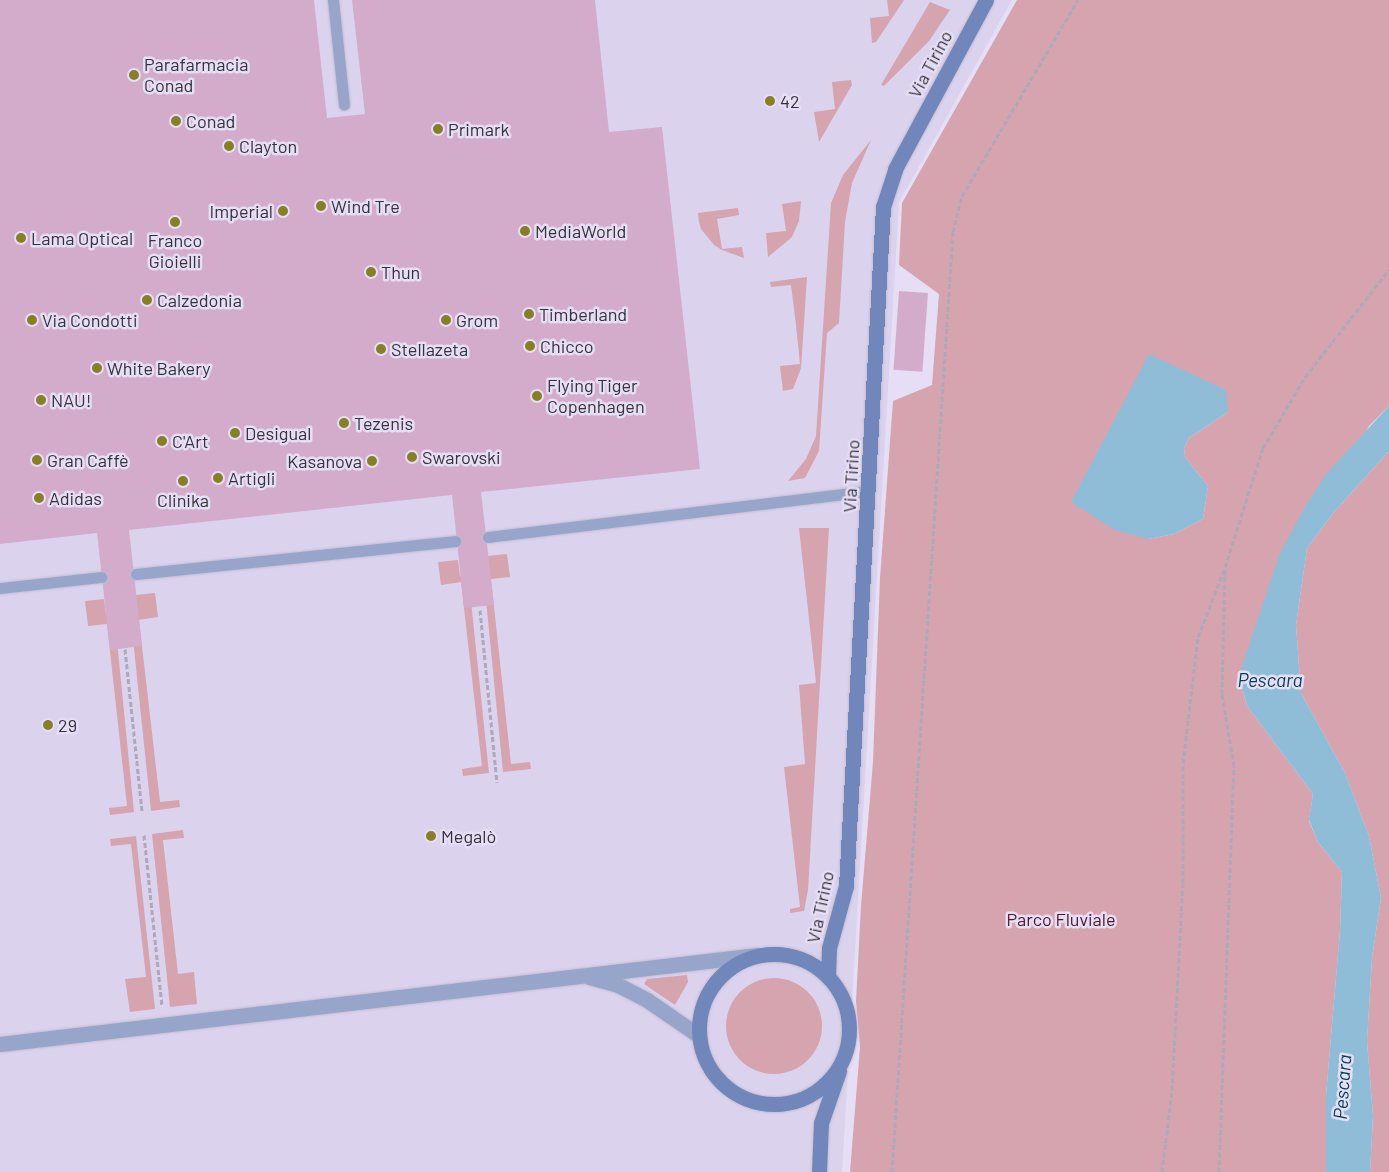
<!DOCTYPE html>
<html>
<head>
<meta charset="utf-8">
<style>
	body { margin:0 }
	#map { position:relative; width:1389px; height:1172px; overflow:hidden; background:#e5def4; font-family:Barlow,sans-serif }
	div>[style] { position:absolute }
	.built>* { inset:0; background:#dbd2ee }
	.green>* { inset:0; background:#d6a4ae }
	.round { border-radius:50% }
	.water>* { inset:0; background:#8fbdd8 }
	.building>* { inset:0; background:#d3accc; transform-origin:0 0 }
	.path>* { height:3px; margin-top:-1.5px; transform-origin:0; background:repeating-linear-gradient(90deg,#aea8ba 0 5px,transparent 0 7.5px) }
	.roads { filter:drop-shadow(0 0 1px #c2bccf) drop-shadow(0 0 1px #c2bccf) }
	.lane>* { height:11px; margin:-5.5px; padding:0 5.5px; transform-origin:5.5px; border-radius:5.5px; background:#96a5c9 }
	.street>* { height:15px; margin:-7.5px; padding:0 7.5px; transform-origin:7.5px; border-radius:7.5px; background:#96a5c9 }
	.secondary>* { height:15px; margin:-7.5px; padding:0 7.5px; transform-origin:7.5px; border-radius:7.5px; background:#7187bb }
	.secondary>.ring { margin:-7.5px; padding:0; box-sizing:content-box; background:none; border:15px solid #7187bb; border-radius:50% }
	.dots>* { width:14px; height:14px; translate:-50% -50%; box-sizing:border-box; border:2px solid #e5def4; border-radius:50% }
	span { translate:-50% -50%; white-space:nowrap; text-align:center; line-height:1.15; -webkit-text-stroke:5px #e5def4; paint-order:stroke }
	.street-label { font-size:18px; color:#35323b }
	.poi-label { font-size:18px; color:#35323b }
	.left { translate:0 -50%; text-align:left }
	.right { translate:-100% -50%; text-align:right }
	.park-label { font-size:18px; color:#521428 }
	.water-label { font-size:19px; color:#003f59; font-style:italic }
</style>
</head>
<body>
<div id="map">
	<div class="built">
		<i style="clip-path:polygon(0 0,1012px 0,899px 202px,842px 1172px,0 1172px)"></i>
	</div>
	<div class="green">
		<i style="clip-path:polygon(887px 0,904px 0,876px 42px,872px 43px,870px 18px,889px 16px)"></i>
		<i style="clip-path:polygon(evenodd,1017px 0,1389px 0,1389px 406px,1369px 426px,1255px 634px,1239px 675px,1247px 706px,1313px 794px,1309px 821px,1318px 842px,1342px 872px,1340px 931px,1326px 1095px,1326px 1172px,850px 1172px,860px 1047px,856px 1001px,861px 906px,873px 762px,880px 578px,893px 401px,932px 385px,939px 294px,899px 265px,902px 203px,1017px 0,1149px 355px,1228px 412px,1189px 438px,1184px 448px,1185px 457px,1208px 486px,1203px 519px,1174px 534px,1148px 539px,1149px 355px)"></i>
		<i style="clip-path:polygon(930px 2px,950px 10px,929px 41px,884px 86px,881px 85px)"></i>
		<i style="clip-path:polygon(851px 80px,852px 85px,819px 142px,814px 112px,835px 109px,832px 82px)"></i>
		<i style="clip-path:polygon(871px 140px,852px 183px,845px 222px,839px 323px,827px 333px,819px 451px,805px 478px,788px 481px,806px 459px,816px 436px,831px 203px,843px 175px)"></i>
		<i style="clip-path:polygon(801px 201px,799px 221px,792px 237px,768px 257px,766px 233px,786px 231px,782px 204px)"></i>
		<i style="clip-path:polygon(738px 208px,739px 215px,717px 219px,722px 249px,742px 247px,744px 258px,722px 250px,714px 245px,701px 229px,699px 222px,698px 213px)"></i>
		<i style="clip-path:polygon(807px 277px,801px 368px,793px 389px,783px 391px,780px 366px,800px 364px,796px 325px,791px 285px,771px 287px,770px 282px)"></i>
		<i style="clip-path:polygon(1389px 451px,1389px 1172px,1370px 1172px,1373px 1116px,1367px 1041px,1372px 958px,1381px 898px,1369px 836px,1345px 773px,1301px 693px,1296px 625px,1307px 548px,1334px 512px)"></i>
		<i style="clip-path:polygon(799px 528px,829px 528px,808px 890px,804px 911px,790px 913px,790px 909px,800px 907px,784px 767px,805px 764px,799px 685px,816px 683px)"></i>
		<i style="clip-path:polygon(507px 554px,510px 577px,491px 579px,511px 764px,530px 762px,531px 769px,503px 772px,484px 580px,488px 556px)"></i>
		<i style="clip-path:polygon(458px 560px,460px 576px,469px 582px,489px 773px,463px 776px,462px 769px,482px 766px,461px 582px,441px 585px,438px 562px)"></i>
		<i style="clip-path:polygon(155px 593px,158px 617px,139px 620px,160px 802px,179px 800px,180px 807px,151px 811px,131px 620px,136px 595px)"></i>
		<i style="clip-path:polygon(104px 599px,106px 615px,115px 621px,134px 812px,110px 815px,109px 808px,127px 806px,107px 624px,88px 626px,85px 601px)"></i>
		<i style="clip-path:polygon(183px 830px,184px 838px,163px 840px,178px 974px,194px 972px,197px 1004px,170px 1007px,152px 834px)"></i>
		<i style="clip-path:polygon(136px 836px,155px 1009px,130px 1012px,125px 979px,146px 977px,131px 844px,111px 846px,110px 839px)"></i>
		<i style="clip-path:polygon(687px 975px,688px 982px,675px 1005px,644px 984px,647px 979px)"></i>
		<i class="round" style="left:726px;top:978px;width:96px;height:96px"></i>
	</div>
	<div class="water">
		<i style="clip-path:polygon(1149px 354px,1226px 390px,1228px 412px,1189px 438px,1184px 448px,1185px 457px,1208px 486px,1203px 519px,1174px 534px,1148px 539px,1115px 530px,1071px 502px)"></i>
		<i style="clip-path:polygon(1389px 406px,1389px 451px,1334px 512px,1307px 548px,1296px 625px,1301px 693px,1345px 773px,1369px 836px,1381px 898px,1372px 958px,1367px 1041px,1373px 1116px,1370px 1172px,1326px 1172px,1326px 1095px,1340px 931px,1342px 872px,1318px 842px,1309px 820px,1313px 794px,1247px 706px,1239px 675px,1280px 553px,1305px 507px,1326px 474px)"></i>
	</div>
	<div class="building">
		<i style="clip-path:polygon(0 0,314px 0,327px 118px,365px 114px,352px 0,595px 0,609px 132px,662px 127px,700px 469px,481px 492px,494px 605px,464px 608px,452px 495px,129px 530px,142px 646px,110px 650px,97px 533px,0 544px)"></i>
		<i style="left:899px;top:291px;width:29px;height:79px;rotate:4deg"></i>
	</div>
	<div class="path">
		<i style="left:480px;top:610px;width:173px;rotate:84.4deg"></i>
		<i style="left:125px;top:649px;width:163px;rotate:84deg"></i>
		<i style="left:144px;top:835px;width:171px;rotate:84deg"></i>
		<i style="left:892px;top:1172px;width:942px;rotate:-86.29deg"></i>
		<i style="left:953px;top:232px;width:37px;rotate:-76deg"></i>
		<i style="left:962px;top:196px;width:228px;rotate:-59.4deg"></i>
		<i style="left:1162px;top:1172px;width:83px;rotate:-83deg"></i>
		<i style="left:1172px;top:1090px;width:207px;rotate:-87deg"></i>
		<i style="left:1183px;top:883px;width:120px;rotate:-90deg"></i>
		<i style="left:1183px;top:763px;width:127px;rotate:-83.2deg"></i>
		<i style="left:1198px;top:637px;width:72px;rotate:-68.8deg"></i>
		<i style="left:1219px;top:1172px;width:406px;rotate:-87.9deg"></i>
		<i style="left:1234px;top:766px;width:73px;rotate:-99.5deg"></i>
		<i style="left:1222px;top:694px;width:127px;rotate:-88.6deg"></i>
		<i style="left:1225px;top:567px;width:125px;rotate:-72.3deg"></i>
		<i style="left:1263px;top:448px;width:82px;rotate:-59.4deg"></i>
		<i style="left:1305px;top:377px;width:136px;rotate:-51.9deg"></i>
	</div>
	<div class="roads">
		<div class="lane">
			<i style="left:333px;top:0;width:105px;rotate:84deg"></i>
			<i style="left:488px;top:537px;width:384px;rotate:-6.9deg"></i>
			<i style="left:136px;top:574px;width:321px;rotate:-5.9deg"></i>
			<i style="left:0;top:588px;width:102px;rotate:-6.2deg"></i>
		</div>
		<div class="street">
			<i style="left:589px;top:977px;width:28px;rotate:15deg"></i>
			<i style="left:616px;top:984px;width:35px;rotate:27deg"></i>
			<i style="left:647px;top:1000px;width:62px;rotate:34.5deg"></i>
			<i style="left:0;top:1044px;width:763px;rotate:-6.7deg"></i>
		</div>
		<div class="secondary">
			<i class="ring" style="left:699px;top:954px;width:135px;height:135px"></i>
			<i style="left:828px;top:977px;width:29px;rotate:-88deg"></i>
			<i style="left:829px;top:948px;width:64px;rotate:-74.7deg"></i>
			<i style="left:846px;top:886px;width:680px;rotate:-86.88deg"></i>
			<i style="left:883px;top:207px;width:40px;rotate:-72deg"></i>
			<i style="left:895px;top:169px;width:192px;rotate:-61.7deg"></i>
			<i style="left:819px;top:1172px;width:49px;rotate:-87.7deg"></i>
			<i style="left:821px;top:1123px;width:55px;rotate:-70.9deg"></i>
		</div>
	</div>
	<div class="dots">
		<i style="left:134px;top:75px;background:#877f26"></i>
		<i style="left:770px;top:101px;background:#877f26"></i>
		<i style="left:176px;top:121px;background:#877f26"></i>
		<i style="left:438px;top:129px;background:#877f26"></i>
		<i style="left:229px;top:146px;background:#877f26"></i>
		<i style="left:321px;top:206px;background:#877f26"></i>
		<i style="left:283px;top:211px;background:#877f26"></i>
		<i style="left:175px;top:222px;background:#877f26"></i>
		<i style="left:525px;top:231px;background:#877f26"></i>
		<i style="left:21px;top:238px;background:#877f26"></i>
		<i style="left:371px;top:272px;background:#877f26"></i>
		<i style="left:147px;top:300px;background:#877f26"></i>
		<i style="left:529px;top:314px;background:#877f26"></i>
		<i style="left:32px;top:320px;background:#877f26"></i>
		<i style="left:446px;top:320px;background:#877f26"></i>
		<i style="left:530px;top:346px;background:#877f26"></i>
		<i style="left:381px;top:349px;background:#877f26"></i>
		<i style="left:97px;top:368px;background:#877f26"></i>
		<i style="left:537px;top:396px;background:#877f26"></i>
		<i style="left:41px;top:400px;background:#877f26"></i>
		<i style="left:344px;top:423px;background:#877f26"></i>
		<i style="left:235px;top:433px;background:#877f26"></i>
		<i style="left:162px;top:441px;background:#877f26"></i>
		<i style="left:412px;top:457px;background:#877f26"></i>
		<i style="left:37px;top:460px;background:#877f26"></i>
		<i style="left:372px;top:461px;background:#877f26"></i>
		<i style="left:218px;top:478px;background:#877f26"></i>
		<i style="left:183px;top:481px;background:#877f26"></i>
		<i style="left:39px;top:498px;background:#877f26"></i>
		<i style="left:48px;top:725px;background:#877f26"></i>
		<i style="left:431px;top:836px;background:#877f26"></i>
	</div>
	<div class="street-label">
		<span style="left:930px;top:64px;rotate:-62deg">Via Tirino</span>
		<span style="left:851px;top:476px;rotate:-87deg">Via Tirino</span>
		<span style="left:820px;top:907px;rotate:-78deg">Via Tirino</span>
	</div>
	<div class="poi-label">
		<span class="left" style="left:144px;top:75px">Parafarmacia<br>Conad</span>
		<span class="left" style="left:780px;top:101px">42</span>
		<span class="left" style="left:186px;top:121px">Conad</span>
		<span class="left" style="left:448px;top:129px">Primark</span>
		<span class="left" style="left:239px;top:146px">Clayton</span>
		<span class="left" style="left:331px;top:206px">Wind Tre</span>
		<span class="right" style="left:273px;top:211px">Imperial</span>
		<span class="left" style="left:535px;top:231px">MediaWorld</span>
		<span class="left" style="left:31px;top:238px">Lama Optical</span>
		<span style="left:175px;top:251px">Franco<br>Gioielli</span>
		<span class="left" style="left:381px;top:272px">Thun</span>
		<span class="left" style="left:157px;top:300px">Calzedonia</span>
		<span class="left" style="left:539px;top:314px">Timberland</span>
		<span class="left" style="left:42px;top:320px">Via Condotti</span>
		<span class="left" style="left:456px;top:320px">Grom</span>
		<span class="left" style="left:540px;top:346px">Chicco</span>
		<span class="left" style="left:391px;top:349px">Stellazeta</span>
		<span class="left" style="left:107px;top:368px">White Bakery</span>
		<span class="left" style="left:547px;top:396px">Flying Tiger<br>Copenhagen</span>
		<span class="left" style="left:51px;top:400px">NAU!</span>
		<span class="left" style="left:354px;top:423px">Tezenis</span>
		<span class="left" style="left:245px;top:433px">Desigual</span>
		<span class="left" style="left:172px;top:441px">C'Art</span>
		<span class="left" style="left:422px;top:457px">Swarovski</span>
		<span class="left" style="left:47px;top:460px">Gran Caffè</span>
		<span class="right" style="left:362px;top:461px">Kasanova</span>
		<span class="left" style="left:228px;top:478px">Artigli</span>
		<span class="left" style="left:49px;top:498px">Adidas</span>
		<span style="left:183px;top:500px">Clinika</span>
		<span class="left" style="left:58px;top:725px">29</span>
		<span class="left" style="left:441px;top:836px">Megalò</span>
	</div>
	<div class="park-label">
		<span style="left:1061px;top:919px">Parco Fluviale</span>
	</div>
	<div class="water-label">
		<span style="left:1270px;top:680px">Pescara</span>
		<span style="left:1342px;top:1087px;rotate:-86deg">Pescara</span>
	</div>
</div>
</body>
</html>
